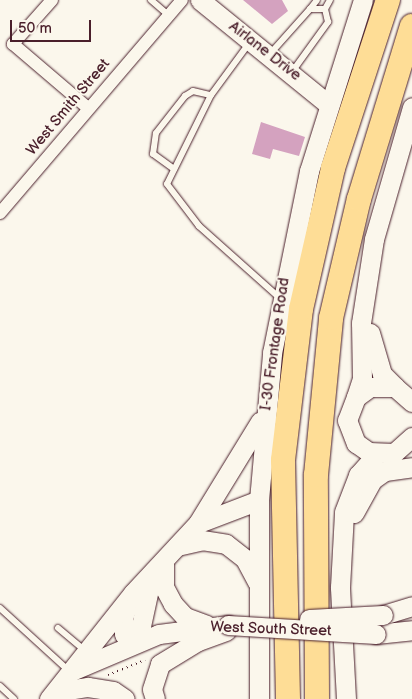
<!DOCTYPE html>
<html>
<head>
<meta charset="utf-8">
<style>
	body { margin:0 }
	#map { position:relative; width:412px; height:699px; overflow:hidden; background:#fbf7ec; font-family:"Balsamiq Sans",sans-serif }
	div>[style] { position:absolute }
	.building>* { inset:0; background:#d4a2bf }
	.path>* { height:2px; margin-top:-1px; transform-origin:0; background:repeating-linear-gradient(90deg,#4a1f2b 0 1px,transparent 0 5px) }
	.roads { filter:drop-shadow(0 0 1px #4a1f2b) drop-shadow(0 0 1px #4a1f2b) }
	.lane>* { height:6px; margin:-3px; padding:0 3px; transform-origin:3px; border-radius:3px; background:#fbf7ec }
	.street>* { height:12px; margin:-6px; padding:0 6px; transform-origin:6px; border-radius:6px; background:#fbf7ec }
	.secondary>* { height:19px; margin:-9.5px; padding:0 9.5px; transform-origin:9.5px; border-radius:9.5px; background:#fbf7ec }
	.highway>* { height:24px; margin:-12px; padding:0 12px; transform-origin:12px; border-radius:12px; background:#fedd96 }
	.bridges { filter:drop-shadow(0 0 1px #4a1f2b) drop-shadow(0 0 1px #4a1f2b) }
	.secondary-bridge>* { height:19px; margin:-9.5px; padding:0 9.5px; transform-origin:9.5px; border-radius:9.5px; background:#fbf7ec }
	span { translate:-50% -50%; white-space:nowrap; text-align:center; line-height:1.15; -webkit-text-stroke:4px #fbf7ec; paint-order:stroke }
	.street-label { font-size:15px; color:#4a1f2b }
	.scale { position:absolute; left:10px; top:20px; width:81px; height:22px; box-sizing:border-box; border:2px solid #4a1f2b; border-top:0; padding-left:6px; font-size:15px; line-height:18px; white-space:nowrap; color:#4a1f2b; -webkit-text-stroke:4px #fbf7ec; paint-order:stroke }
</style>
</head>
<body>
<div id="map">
	<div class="building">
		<i style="clip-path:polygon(243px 0,282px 0,288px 11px,272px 24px)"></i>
		<i style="clip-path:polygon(261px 122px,305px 137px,299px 156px,273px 149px,270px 159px,252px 154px)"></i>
	</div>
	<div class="path">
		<i style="left:108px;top:675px;width:40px;rotate:-22deg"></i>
	</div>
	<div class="roads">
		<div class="lane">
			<i style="left:151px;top:0;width:23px;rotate:41deg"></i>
			<i style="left:310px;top:9px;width:11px;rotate:-52deg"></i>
			<i style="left:250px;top:42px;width:66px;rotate:126.3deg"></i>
			<i style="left:211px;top:95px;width:99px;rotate:116.3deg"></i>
			<i style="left:167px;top:184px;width:53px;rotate:52.7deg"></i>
			<i style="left:199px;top:226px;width:110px;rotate:41.7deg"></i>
			<i style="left:269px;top:55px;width:62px;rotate:-48.3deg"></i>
			<i style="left:310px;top:9px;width:15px"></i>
			<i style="left:292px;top:72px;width:62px;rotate:-54.2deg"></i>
			<i style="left:328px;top:22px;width:13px;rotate:-103deg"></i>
			<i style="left:325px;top:9px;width:10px;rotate:-61deg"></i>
			<i style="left:174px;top:169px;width:26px;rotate:-144deg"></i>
			<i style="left:153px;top:154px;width:21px;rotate:-82deg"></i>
			<i style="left:156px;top:133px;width:47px;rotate:-51.9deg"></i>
			<i style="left:185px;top:96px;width:9px;rotate:-32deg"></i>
			<i style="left:193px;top:91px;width:18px;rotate:13deg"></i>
			<i style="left:0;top:608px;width:95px;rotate:42.4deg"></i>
			<i style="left:58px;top:628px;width:35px;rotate:40deg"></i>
			<i style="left:0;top:686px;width:19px;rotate:43deg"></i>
		</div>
		<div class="street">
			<i style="left:52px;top:0;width:59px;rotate:131.6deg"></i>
			<i style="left:13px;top:44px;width:99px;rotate:40.5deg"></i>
			<i style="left:0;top:213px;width:280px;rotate:-49.5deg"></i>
		</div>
		<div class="secondary">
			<i style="left:200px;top:0;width:165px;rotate:39.1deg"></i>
			<i style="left:370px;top:333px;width:43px;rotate:73.7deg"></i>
			<i style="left:382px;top:374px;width:18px;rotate:45deg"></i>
			<i style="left:356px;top:397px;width:19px;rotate:-72deg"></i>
			<i style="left:362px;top:379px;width:56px;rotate:-91deg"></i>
			<i style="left:361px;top:323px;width:85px;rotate:-81.2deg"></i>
			<i style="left:374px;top:239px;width:137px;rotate:-73.9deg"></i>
			<i style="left:412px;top:402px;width:23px;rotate:-139deg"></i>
			<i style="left:395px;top:387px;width:25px;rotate:180deg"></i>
			<i style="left:370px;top:387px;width:17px;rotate:144deg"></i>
			<i style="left:356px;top:397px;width:25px;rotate:111deg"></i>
			<i style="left:347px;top:420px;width:25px;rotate:69deg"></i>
			<i style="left:356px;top:443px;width:16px;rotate:35deg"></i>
			<i style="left:369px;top:452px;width:25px;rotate:2deg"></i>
			<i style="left:394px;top:453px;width:24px;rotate:-42deg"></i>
			<i style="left:354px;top:513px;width:38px;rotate:-61deg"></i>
			<i style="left:372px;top:480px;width:16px;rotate:-35deg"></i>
			<i style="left:385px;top:471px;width:27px;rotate:-8deg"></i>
			<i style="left:199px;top:523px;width:64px;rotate:-21deg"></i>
			<i style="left:177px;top:546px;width:26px;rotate:-13deg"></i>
			<i style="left:202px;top:540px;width:24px;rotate:9deg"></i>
			<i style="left:226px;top:544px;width:24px;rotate:38deg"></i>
			<i style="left:245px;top:559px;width:26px;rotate:62deg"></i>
			<i style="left:164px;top:562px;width:25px;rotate:90deg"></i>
			<i style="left:164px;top:587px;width:19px;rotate:62deg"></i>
			<i style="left:173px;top:604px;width:18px;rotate:47deg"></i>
			<i style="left:185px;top:617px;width:23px;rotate:20deg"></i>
			<i style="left:129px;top:602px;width:17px;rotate:111deg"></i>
			<i style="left:123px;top:618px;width:16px;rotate:86deg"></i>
			<i style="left:124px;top:634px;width:12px;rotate:55deg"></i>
			<i style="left:131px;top:644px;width:21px;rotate:-61deg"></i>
			<i style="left:141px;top:626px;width:52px;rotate:-77.8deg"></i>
			<i style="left:383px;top:615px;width:30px;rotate:-17deg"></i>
			<i style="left:376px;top:634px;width:36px;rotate:-6deg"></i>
			<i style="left:74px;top:670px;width:92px;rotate:-23deg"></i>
			<i style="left:159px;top:634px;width:70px;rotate:-7.4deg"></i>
			<i style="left:55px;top:692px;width:33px;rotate:-9deg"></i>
			<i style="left:88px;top:687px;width:25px;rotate:9deg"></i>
			<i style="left:113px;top:691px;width:14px;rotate:34deg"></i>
			<i style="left:49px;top:699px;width:135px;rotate:-51.6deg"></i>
			<i style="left:133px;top:593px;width:96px;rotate:-47.1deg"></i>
			<i style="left:198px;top:523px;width:119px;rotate:-58.5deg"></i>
			<i style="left:155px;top:699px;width:10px;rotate:-107deg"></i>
			<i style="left:152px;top:689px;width:26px;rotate:-72deg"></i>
			<i style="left:160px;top:664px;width:44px;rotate:-31.2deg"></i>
			<i style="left:198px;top:641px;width:30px;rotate:-20deg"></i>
			<i style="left:259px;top:699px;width:199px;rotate:-90deg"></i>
			<i style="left:259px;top:500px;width:148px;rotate:-84.9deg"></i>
			<i style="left:272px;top:353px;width:186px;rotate:-78.5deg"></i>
			<i style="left:309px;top:171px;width:179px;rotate:-72.5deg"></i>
			<i style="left:346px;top:699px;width:112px;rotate:-93.1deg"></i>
			<i style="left:340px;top:587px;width:75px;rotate:-86.9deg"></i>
			<i style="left:344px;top:512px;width:40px;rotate:-69deg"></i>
			<i style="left:358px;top:475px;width:28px;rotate:-48deg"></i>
		</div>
		<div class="highway">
			<i style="left:288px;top:699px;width:239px;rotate:-91.2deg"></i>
			<i style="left:283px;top:460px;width:152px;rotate:-83.2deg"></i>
			<i style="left:301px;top:309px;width:145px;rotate:-77.2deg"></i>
			<i style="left:333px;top:168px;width:177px;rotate:-71.9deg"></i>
			<i style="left:317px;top:699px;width:224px;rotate:-90.3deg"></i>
			<i style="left:316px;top:475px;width:158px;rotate:-84.5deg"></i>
			<i style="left:331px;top:318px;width:122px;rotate:-76.8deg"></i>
			<i style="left:359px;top:199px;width:181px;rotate:-73deg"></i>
		</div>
	</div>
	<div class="bridges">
		<div class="secondary-bridge">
			<i style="left:309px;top:619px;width:74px;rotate:-3.1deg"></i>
			<i style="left:228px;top:625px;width:148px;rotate:3.5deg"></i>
		</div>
	</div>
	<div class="street-label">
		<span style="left:265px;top:51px;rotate:38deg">Airlane Drive</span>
		<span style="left:68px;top:107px;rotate:-50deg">West Smith Street</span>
		<span style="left:275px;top:344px;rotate:-82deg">I-30 Frontage Road</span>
		<span style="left:271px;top:629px;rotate:2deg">West South Street</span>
	</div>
	<div class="scale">50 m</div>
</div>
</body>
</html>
